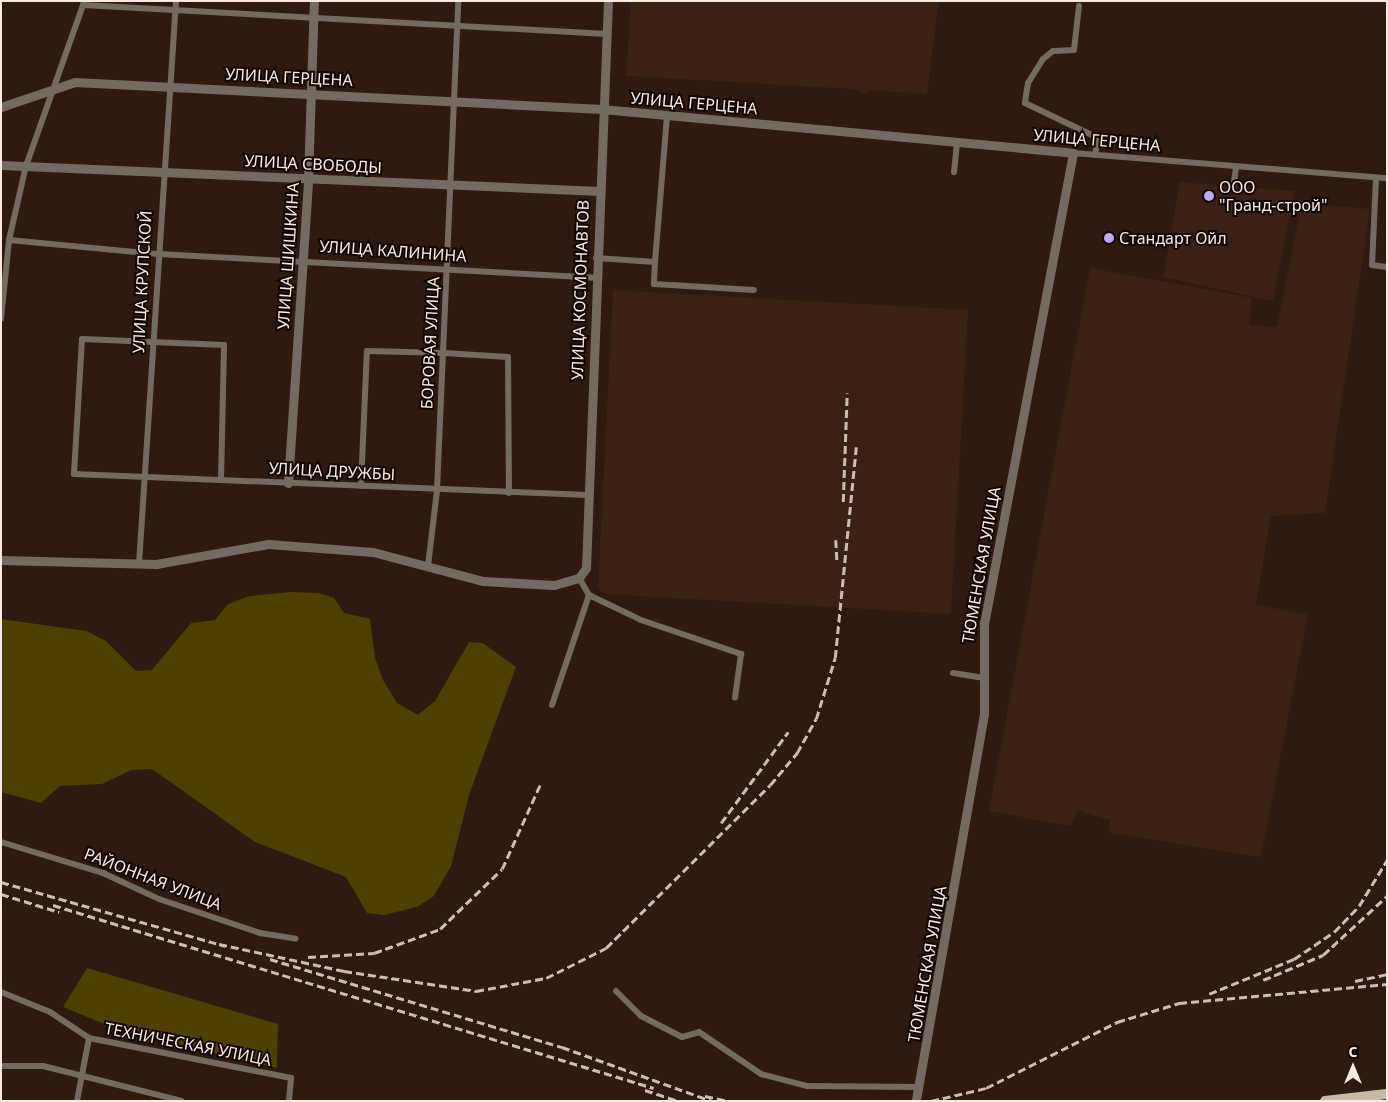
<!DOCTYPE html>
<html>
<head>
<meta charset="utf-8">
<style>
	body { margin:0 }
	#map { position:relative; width:1388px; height:1102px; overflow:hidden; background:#2e1a0f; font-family:"Noto Sans",sans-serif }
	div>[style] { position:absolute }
	.built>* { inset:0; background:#3b2114 }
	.green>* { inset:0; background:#4e3f03 }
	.minor>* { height:6px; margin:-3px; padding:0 3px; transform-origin:3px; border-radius:3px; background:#736b62 }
	.tertiary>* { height:9px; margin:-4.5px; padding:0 4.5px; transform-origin:4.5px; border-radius:4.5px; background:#736b62 }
	.primary>* { height:10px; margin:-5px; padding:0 5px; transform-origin:5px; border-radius:5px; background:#c8b8a6 }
	.rail>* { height:2.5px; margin-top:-1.25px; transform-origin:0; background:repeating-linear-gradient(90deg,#cdbdb6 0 8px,transparent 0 12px) }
	.dots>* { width:14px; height:14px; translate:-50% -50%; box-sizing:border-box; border:2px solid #100704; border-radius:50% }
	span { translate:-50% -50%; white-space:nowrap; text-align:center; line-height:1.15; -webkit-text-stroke:4px #100704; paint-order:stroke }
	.street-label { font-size:16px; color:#f8eae3 }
	.poi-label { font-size:16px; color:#f8eae3 }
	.left { translate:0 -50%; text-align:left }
	.frame { position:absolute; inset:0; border:2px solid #f8eae3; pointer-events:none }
	.north { position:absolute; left:1328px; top:1042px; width:50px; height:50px; -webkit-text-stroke:4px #100704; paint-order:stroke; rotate:0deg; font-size:14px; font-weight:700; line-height:20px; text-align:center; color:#f8eae3 }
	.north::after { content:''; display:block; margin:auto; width:18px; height:22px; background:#f8eae3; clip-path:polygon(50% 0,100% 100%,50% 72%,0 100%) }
</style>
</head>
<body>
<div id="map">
	<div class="built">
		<i style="clip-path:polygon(631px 1px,939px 1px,927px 94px,869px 90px,866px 95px,854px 89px,626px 76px)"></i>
		<i style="clip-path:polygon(1180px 182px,1295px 191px,1273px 301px,1163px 277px)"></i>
		<i style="clip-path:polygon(1302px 203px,1370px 209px,1325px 513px,1271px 516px,1256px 605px,1308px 614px,1261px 857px,1109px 833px,1110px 820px,1077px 810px,1071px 826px,989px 811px,1090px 268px,1252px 298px,1249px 325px,1277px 327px)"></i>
		<i style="clip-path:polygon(613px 290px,968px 310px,951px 614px,604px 594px,598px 587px)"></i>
	</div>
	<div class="green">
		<i style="clip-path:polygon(290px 592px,319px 593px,334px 598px,344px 613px,370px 619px,375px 658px,383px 680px,397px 703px,418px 715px,435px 701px,469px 642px,483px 643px,516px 667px,469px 795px,451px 866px,434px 896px,417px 907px,384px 915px,367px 913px,346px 877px,255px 842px,152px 769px,131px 770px,102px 784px,60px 786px,41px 803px,1px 792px,1px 619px,86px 631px,106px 641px,136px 671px,152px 670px,191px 623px,215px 620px,228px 604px,250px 596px)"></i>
		<i style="clip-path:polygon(87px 968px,278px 1024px,277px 1068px,124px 1032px,63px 1007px)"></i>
	</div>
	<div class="minor">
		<i style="left:83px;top:5px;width:525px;rotate:3.17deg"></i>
		<i style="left:1079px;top:6px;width:44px;rotate:96.5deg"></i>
		<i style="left:1074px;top:50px;width:21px;rotate:177deg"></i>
		<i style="left:1053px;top:51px;width:13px;rotate:141deg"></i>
		<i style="left:1043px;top:59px;width:28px;rotate:122deg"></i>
		<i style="left:1028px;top:83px;width:20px;rotate:99deg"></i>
		<i style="left:1025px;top:103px;width:81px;rotate:25.6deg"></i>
		<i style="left:1098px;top:138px;width:17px;rotate:100deg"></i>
		<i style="left:1073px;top:153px;width:315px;rotate:4.6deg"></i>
		<i style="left:954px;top:172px;width:30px;rotate:-84deg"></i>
		<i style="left:1376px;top:178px;width:87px;rotate:92.6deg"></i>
		<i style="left:1372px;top:265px;width:15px;rotate:8deg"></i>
		<i style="left:1233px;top:189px;width:22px;rotate:-82deg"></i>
		<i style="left:9px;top:240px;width:150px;rotate:5.4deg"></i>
		<i style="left:158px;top:254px;width:438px;rotate:3.1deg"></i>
		<i style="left:596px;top:258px;width:59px;rotate:3.9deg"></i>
		<i style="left:655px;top:262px;width:146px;rotate:-85.3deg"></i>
		<i style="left:655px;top:262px;width:22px;rotate:93deg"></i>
		<i style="left:654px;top:284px;width:100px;rotate:3.4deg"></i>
		<i style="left:1px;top:319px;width:79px;rotate:-84.2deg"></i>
		<i style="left:9px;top:240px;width:76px;rotate:-77.1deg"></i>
		<i style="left:26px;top:166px;width:174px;rotate:-70.5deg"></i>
		<i style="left:221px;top:480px;width:135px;rotate:-88.7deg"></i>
		<i style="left:224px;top:345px;width:142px;rotate:-177.6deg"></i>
		<i style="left:82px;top:339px;width:135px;rotate:93.4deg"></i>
		<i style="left:74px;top:474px;width:514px;rotate:2.34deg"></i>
		<i style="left:361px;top:486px;width:135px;rotate:-87.5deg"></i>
		<i style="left:367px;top:351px;width:77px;rotate:1.5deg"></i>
		<i style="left:444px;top:353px;width:64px;rotate:3.6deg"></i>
		<i style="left:508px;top:357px;width:136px;rotate:89.6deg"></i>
		<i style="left:139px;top:564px;width:564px;rotate:-86.24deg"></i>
		<i style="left:428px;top:566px;width:77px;rotate:-83.2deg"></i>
		<i style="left:437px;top:490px;width:489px;rotate:-87.5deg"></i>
		<i style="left:589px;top:595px;width:58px;rotate:25.7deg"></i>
		<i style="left:641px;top:620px;width:106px;rotate:18.8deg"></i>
		<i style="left:741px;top:654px;width:44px;rotate:97.8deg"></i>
		<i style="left:953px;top:673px;width:30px;rotate:9deg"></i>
		<i style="left:552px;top:705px;width:116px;rotate:-71.4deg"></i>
		<i style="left:589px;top:595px;width:20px;rotate:-120deg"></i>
		<i style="left:1px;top:842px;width:107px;rotate:16.9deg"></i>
		<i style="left:103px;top:873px;width:62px;rotate:24.9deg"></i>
		<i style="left:159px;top:899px;width:107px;rotate:18.6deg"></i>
		<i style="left:260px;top:933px;width:36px;rotate:9deg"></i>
		<i style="left:616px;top:991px;width:35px;rotate:45deg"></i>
		<i style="left:641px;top:1016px;width:46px;rotate:27.1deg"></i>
		<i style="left:682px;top:1037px;width:18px;rotate:-16deg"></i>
		<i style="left:699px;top:1032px;width:75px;rotate:34.1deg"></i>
		<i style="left:761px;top:1074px;width:48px;rotate:14.6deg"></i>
		<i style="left:807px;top:1086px;width:112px;rotate:0.5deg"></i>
		<i style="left:1px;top:992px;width:53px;rotate:22.2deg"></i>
		<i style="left:50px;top:1012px;width:47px;rotate:33.7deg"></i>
		<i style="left:89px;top:1038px;width:206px;rotate:11.2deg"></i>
		<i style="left:291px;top:1078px;width:23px;rotate:95deg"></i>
		<i style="left:1px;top:1066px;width:42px"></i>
		<i style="left:43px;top:1066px;width:143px;rotate:14.1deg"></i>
		<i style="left:77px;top:1101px;width:64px;rotate:-79.2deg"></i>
	</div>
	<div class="tertiary">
		<i style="left:1px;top:107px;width:78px;rotate:-18.7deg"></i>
		<i style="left:75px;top:82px;width:528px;rotate:2.93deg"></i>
		<i style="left:602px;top:109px;width:473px;rotate:5.3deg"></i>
		<i style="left:1073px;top:153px;width:477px;rotate:100.7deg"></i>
		<i style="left:984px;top:622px;width:92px;rotate:90deg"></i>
		<i style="left:984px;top:714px;width:393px;rotate:100deg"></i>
		<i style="left:1px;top:165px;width:599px;rotate:2.49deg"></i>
		<i style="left:288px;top:483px;width:305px;rotate:-86.2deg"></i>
		<i style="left:308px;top:179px;width:178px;rotate:-88.1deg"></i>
		<i style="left:1px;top:560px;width:155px;rotate:1.5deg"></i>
		<i style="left:156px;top:564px;width:114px;rotate:-10.1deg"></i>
		<i style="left:268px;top:544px;width:105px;rotate:4.4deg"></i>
		<i style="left:373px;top:552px;width:114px;rotate:14.8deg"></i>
		<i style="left:483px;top:581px;width:71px;rotate:3.2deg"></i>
		<i style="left:554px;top:585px;width:26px;rotate:-16deg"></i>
		<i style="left:579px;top:578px;width:12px;rotate:-55deg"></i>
		<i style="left:586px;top:568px;width:567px;rotate:-87.78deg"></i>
	</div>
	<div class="primary">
		<i style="left:1325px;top:1101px;width:62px;rotate:-6.4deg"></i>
	</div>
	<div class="rail">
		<i style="left:843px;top:502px;width:109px;rotate:-87.9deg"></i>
		<i style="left:836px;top:540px;width:22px;rotate:87deg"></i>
		<i style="left:721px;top:823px;width:113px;rotate:-53.6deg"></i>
		<i style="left:1px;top:882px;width:233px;rotate:15.9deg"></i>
		<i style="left:1px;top:894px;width:61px;rotate:17.2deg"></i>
		<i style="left:53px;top:905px;width:628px;rotate:16.94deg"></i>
		<i style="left:219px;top:944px;width:128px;rotate:12.2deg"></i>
		<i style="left:344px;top:971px;width:134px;rotate:8.6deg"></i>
		<i style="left:476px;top:991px;width:71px;rotate:-10.5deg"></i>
		<i style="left:546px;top:978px;width:67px;rotate:-26.6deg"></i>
		<i style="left:606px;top:948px;width:231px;rotate:-44.8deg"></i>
		<i style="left:770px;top:785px;width:42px;rotate:-49.8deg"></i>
		<i style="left:797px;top:753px;width:39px;rotate:-61deg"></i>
		<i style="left:816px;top:719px;width:64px;rotate:-72.7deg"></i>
		<i style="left:835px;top:658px;width:212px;rotate:-84.3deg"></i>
		<i style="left:308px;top:957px;width:66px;rotate:-3.5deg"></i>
		<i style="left:374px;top:953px;width:70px;rotate:-20deg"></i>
		<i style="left:440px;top:929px;width:86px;rotate:-44.1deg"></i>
		<i style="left:502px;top:869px;width:92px;rotate:-65.7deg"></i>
		<i style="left:270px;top:959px;width:305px;rotate:16.8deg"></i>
		<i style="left:562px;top:1047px;width:159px;rotate:19.8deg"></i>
		<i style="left:1263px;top:980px;width:65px;rotate:-22.6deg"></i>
		<i style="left:1323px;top:955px;width:87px;rotate:-42.7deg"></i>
		<i style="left:1355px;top:981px;width:33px;rotate:-12deg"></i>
		<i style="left:1209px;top:994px;width:92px;rotate:-22.4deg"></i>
		<i style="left:1294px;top:959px;width:48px;rotate:-34deg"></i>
		<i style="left:1334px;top:932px;width:36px;rotate:-46deg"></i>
		<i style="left:1359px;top:906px;width:54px;rotate:-58.7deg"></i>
		<i style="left:645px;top:1090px;width:35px;rotate:18deg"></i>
		<i style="left:705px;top:1096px;width:24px;rotate:12deg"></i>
		<i style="left:931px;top:1101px;width:57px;rotate:-13.3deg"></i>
		<i style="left:986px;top:1088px;width:147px;rotate:-26.7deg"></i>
		<i style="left:1117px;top:1022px;width:65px;rotate:-17deg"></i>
		<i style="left:1179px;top:1003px;width:209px;rotate:-5.2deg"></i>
	</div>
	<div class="dots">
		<i style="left:1209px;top:196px;background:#bda9f5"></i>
		<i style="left:1109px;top:238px;background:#bda9f5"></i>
	</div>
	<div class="street-label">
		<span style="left:289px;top:77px;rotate:3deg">УЛИЦА ГЕРЦЕНА</span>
		<span style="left:694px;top:103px;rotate:5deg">УЛИЦА ГЕРЦЕНА</span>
		<span style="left:1097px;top:140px;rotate:5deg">УЛИЦА ГЕРЦЕНА</span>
		<span style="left:313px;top:164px;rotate:3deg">УЛИЦА СВОБОДЫ</span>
		<span style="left:393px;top:251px;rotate:4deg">УЛИЦА КАЛИНИНА</span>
		<span style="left:288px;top:256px;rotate:-86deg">УЛИЦА ШИШКИНА</span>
		<span style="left:142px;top:282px;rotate:-87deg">УЛИЦА КРУПСКОЙ</span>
		<span style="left:580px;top:290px;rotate:-88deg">УЛИЦА КОСМОНАВТОВ</span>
		<span style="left:430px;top:343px;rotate:-87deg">БОРОВАЯ УЛИЦА</span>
		<span style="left:332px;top:471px;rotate:3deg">УЛИЦА ДРУЖБЫ</span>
		<span style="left:981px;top:565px;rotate:-80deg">ТЮМЕНСКАЯ УЛИЦА</span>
		<span style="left:153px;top:879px;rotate:21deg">РАЙОННАЯ УЛИЦА</span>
		<span style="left:927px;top:964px;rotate:-80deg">ТЮМЕНСКАЯ УЛИЦА</span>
		<span style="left:188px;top:1044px;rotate:11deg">ТЕХНИЧЕСКАЯ УЛИЦА</span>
	</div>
	<div class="poi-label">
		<span class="left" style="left:1219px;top:196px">ООО<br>"Гранд-строй"</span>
		<span class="left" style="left:1119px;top:238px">Стандарт Ойл</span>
	</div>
	<div class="frame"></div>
	<div class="north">С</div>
</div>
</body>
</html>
